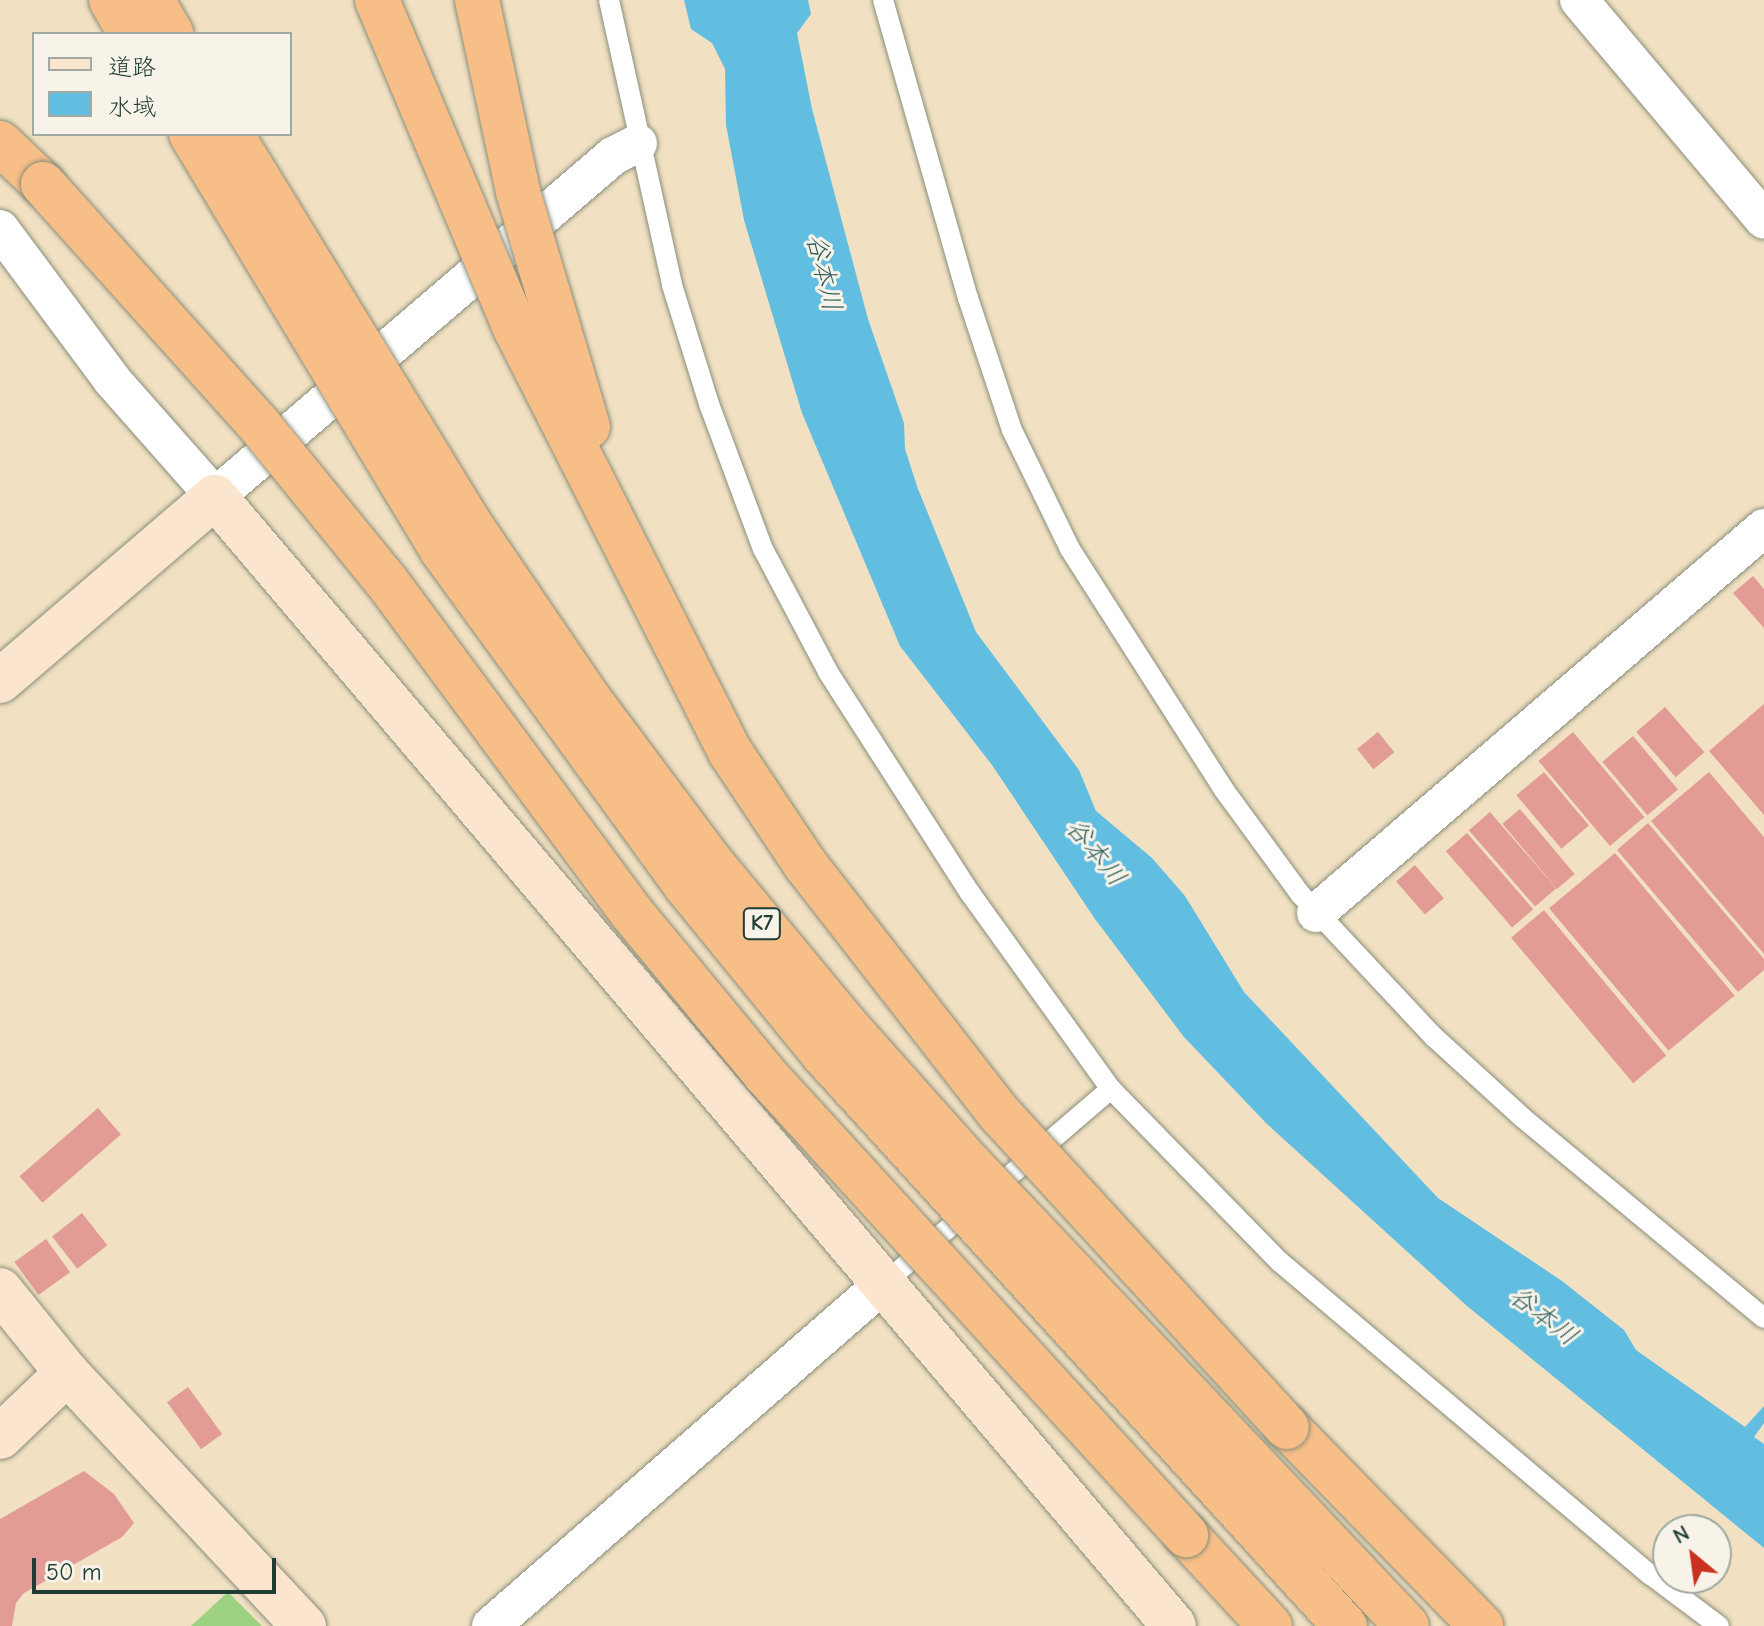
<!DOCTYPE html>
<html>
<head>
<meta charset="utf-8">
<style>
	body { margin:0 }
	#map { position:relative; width:1764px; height:1626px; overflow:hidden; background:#f1e0c2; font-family:"Comic Neue","Klee One",sans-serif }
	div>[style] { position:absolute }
	.green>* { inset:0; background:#9ed283 }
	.water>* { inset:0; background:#62bee0 }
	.building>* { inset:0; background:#e29c95; transform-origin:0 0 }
	.roads { filter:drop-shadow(0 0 2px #888e7b) drop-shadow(0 0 2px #888e7b) }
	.lane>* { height:20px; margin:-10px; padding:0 10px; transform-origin:10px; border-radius:10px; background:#fff }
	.street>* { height:38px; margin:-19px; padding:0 19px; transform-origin:19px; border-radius:19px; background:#fff }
	.secondary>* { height:44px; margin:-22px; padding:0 22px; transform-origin:22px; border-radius:22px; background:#fce5cf }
	.highway>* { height:44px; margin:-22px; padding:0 22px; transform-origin:22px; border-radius:22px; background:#f7be87 }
	.bridges { filter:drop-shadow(0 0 2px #888e7b) drop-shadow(0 0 2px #888e7b) }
	.highway-bridge>* { height:44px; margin:-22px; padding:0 22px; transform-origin:22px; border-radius:22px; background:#f7be87 }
	span { translate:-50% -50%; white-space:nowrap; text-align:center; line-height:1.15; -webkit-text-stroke:6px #f7f3e8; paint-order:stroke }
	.shield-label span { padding:2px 6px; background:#f7f3e8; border:2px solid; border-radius:6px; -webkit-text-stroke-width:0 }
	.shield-label { font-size:22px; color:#1f3d34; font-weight:700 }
	.water-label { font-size:26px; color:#305d5f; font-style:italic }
	.legend { position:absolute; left:32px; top:32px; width:260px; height:104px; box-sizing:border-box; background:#f7f3e8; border:2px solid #a1aaa0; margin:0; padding:10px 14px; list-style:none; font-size:24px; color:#1f3d34 }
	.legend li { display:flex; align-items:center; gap:16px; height:40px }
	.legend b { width:40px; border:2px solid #a1aaa0 }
	.north { position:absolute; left:1652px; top:1514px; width:80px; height:80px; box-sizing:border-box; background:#f7f3e8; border:2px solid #a1aaa0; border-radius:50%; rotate:331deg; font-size:22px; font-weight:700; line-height:32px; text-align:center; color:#1f3d34 }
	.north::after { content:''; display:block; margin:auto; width:28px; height:36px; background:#c8321e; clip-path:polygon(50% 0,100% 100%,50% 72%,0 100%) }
	.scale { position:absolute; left:32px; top:1558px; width:244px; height:36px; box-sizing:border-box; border:4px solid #1f3d34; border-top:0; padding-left:10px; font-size:24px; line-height:28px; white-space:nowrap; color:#1f3d34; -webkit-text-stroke:6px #f7f3e8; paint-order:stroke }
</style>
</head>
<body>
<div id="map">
	<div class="green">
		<i style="clip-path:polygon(228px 1592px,262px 1626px,191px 1626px)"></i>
	</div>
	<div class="water">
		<i style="clip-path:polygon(684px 0,808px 0,811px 14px,797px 33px,812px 109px,868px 319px,904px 423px,905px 449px,918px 489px,976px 632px,1079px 770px,1096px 811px,1152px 858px,1185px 896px,1244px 992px,1438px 1198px,1562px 1281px,1624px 1330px,1636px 1350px,1745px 1427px,1764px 1406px,1764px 1423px,1754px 1437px,1764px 1444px,1764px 1548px,1467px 1306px,1266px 1123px,1184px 1037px,1095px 919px,992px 765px,900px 646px,802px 413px,744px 220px,726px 125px,725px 69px,712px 43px,691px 29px)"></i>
	</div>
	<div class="building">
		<i style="clip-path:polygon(1753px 576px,1764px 589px,1764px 628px,1733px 593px)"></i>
		<i style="clip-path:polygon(1764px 704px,1764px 815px,1709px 751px)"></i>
		<i style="left:1665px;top:707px;width:60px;height:38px;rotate:49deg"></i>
		<i style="left:1378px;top:732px;width:26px;height:27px;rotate:51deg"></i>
		<i style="left:1573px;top:732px;width:111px;height:45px;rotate:50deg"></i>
		<i style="left:1633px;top:736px;width:70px;height:40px;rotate:50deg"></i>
		<i style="left:1544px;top:772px;width:70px;height:36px;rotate:50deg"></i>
		<i style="clip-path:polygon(1709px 772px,1764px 837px,1764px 954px,1651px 821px)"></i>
		<i style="left:1520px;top:809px;width:85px;height:23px;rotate:50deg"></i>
		<i style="left:1490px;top:812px;width:101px;height:28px;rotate:49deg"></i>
		<i style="clip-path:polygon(1648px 823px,1764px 959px,1764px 970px,1738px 992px,1617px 850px)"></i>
		<i style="left:1467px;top:833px;width:101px;height:28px;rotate:49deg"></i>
		<i style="left:1615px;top:853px;width:186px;height:86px;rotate:50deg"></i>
		<i style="left:1415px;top:865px;width:44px;height:25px;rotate:49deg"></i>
		<i style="left:1544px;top:910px;width:190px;height:43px;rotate:50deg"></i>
		<i style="left:98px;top:1108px;width:35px;height:104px;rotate:49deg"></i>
		<i style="left:82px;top:1213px;width:41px;height:38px;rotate:52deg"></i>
		<i style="left:46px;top:1239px;width:41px;height:39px;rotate:54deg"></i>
		<i style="left:188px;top:1387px;width:58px;height:26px;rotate:54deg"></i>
		<i style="clip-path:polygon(84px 1471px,114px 1494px,134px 1523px,122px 1537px,24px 1593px,16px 1603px,12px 1626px,0 1626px,0 1519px)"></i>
	</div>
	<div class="roads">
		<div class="lane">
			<i style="left:609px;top:0;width:292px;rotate:77.5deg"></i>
			<i style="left:672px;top:285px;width:125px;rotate:72.7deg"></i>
			<i style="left:709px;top:404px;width:155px;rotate:69.6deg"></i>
			<i style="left:763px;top:549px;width:139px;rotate:62.1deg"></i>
			<i style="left:828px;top:672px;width:263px;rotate:57.3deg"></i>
			<i style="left:970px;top:893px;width:241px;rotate:54.3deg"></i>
			<i style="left:1111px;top:1089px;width:242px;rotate:45.7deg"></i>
			<i style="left:1280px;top:1262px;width:485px;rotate:40.2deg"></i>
			<i style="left:1651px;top:1575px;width:85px;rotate:36.9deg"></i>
			<i style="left:883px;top:0;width:310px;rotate:74.1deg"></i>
			<i style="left:968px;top:298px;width:139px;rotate:71.6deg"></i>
			<i style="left:1012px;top:430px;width:132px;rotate:64deg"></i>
			<i style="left:1070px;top:549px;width:286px;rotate:57.4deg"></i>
			<i style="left:1224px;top:790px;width:129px;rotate:53.8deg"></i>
			<i style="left:1300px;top:894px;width:196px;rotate:46.9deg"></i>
			<i style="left:1434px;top:1037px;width:120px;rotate:42.3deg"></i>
			<i style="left:1523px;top:1118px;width:313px;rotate:39.7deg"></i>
			<i style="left:882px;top:1285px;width:301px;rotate:-40.6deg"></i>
		</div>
		<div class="street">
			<i style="left:1579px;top:0;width:287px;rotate:49.9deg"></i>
			<i style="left:0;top:229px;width:188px;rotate:53.4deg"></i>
			<i style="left:112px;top:380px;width:156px;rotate:48.6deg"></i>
			<i style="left:215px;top:497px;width:524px;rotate:-40.59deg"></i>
			<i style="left:613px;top:156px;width:28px;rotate:-27deg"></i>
			<i style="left:1316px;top:913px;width:591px;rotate:-40.67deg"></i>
			<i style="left:491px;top:1626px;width:519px;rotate:-41.09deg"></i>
		</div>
		<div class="secondary">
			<i style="left:0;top:681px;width:283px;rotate:-40.6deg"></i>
			<i style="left:215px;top:497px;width:1481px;rotate:49.65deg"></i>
			<i style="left:0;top:1290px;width:107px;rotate:51.1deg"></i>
			<i style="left:67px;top:1373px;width:347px;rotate:46.9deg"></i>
			<i style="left:0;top:1437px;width:93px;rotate:-43.7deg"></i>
		</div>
		<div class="highway">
			<i style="left:111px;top:0;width:39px;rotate:60deg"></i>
			<i style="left:152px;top:0;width:39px;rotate:60deg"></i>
			<i style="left:0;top:143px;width:59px;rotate:43.6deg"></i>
			<i style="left:1287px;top:1427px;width:278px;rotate:45.7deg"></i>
			<i style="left:1186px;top:1535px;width:124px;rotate:47.3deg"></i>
		</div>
	</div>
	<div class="bridges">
		<div class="highway-bridge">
			<i style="left:377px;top:0;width:354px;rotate:67.2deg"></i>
			<i style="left:514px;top:326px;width:479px;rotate:63.1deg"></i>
			<i style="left:731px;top:753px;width:133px;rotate:56.3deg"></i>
			<i style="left:805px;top:864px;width:316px;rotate:52.1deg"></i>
			<i style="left:999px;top:1113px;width:426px;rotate:47.5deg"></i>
			<i style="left:477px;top:0;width:196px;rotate:77.9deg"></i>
			<i style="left:518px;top:192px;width:245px;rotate:73.4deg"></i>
			<i style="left:191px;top:134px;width:486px;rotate:58.9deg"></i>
			<i style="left:442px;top:550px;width:415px;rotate:54deg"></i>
			<i style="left:686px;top:886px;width:215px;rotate:50.8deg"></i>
			<i style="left:822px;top:1053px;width:776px;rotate:47.61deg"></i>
			<i style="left:231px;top:134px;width:465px;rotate:58.5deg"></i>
			<i style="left:474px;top:530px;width:204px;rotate:55.8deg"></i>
			<i style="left:589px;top:699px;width:204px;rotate:53.2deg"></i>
			<i style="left:711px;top:862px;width:210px;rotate:50.4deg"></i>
			<i style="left:845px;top:1024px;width:186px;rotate:48.3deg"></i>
			<i style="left:969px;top:1163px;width:637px;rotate:46.59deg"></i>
			<i style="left:43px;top:184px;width:325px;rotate:48.1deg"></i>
			<i style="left:260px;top:426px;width:201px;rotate:50.9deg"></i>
			<i style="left:387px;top:582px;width:410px;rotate:53.5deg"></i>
			<i style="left:631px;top:912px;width:209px;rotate:50.4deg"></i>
			<i style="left:764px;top:1073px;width:626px;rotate:47.59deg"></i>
		</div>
	</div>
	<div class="shield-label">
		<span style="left:762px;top:924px">K7</span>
	</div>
	<div class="water-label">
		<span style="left:823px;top:273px;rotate:77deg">谷本川</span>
		<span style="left:1095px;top:853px;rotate:51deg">谷本川</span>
		<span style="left:1543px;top:1317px;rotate:38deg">谷本川</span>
	</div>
	<ul class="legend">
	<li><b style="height:10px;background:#fce5cf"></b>道路</li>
	<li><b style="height:22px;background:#62bee0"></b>水域</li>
	</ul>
	<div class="north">N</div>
	<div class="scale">50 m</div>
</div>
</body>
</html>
